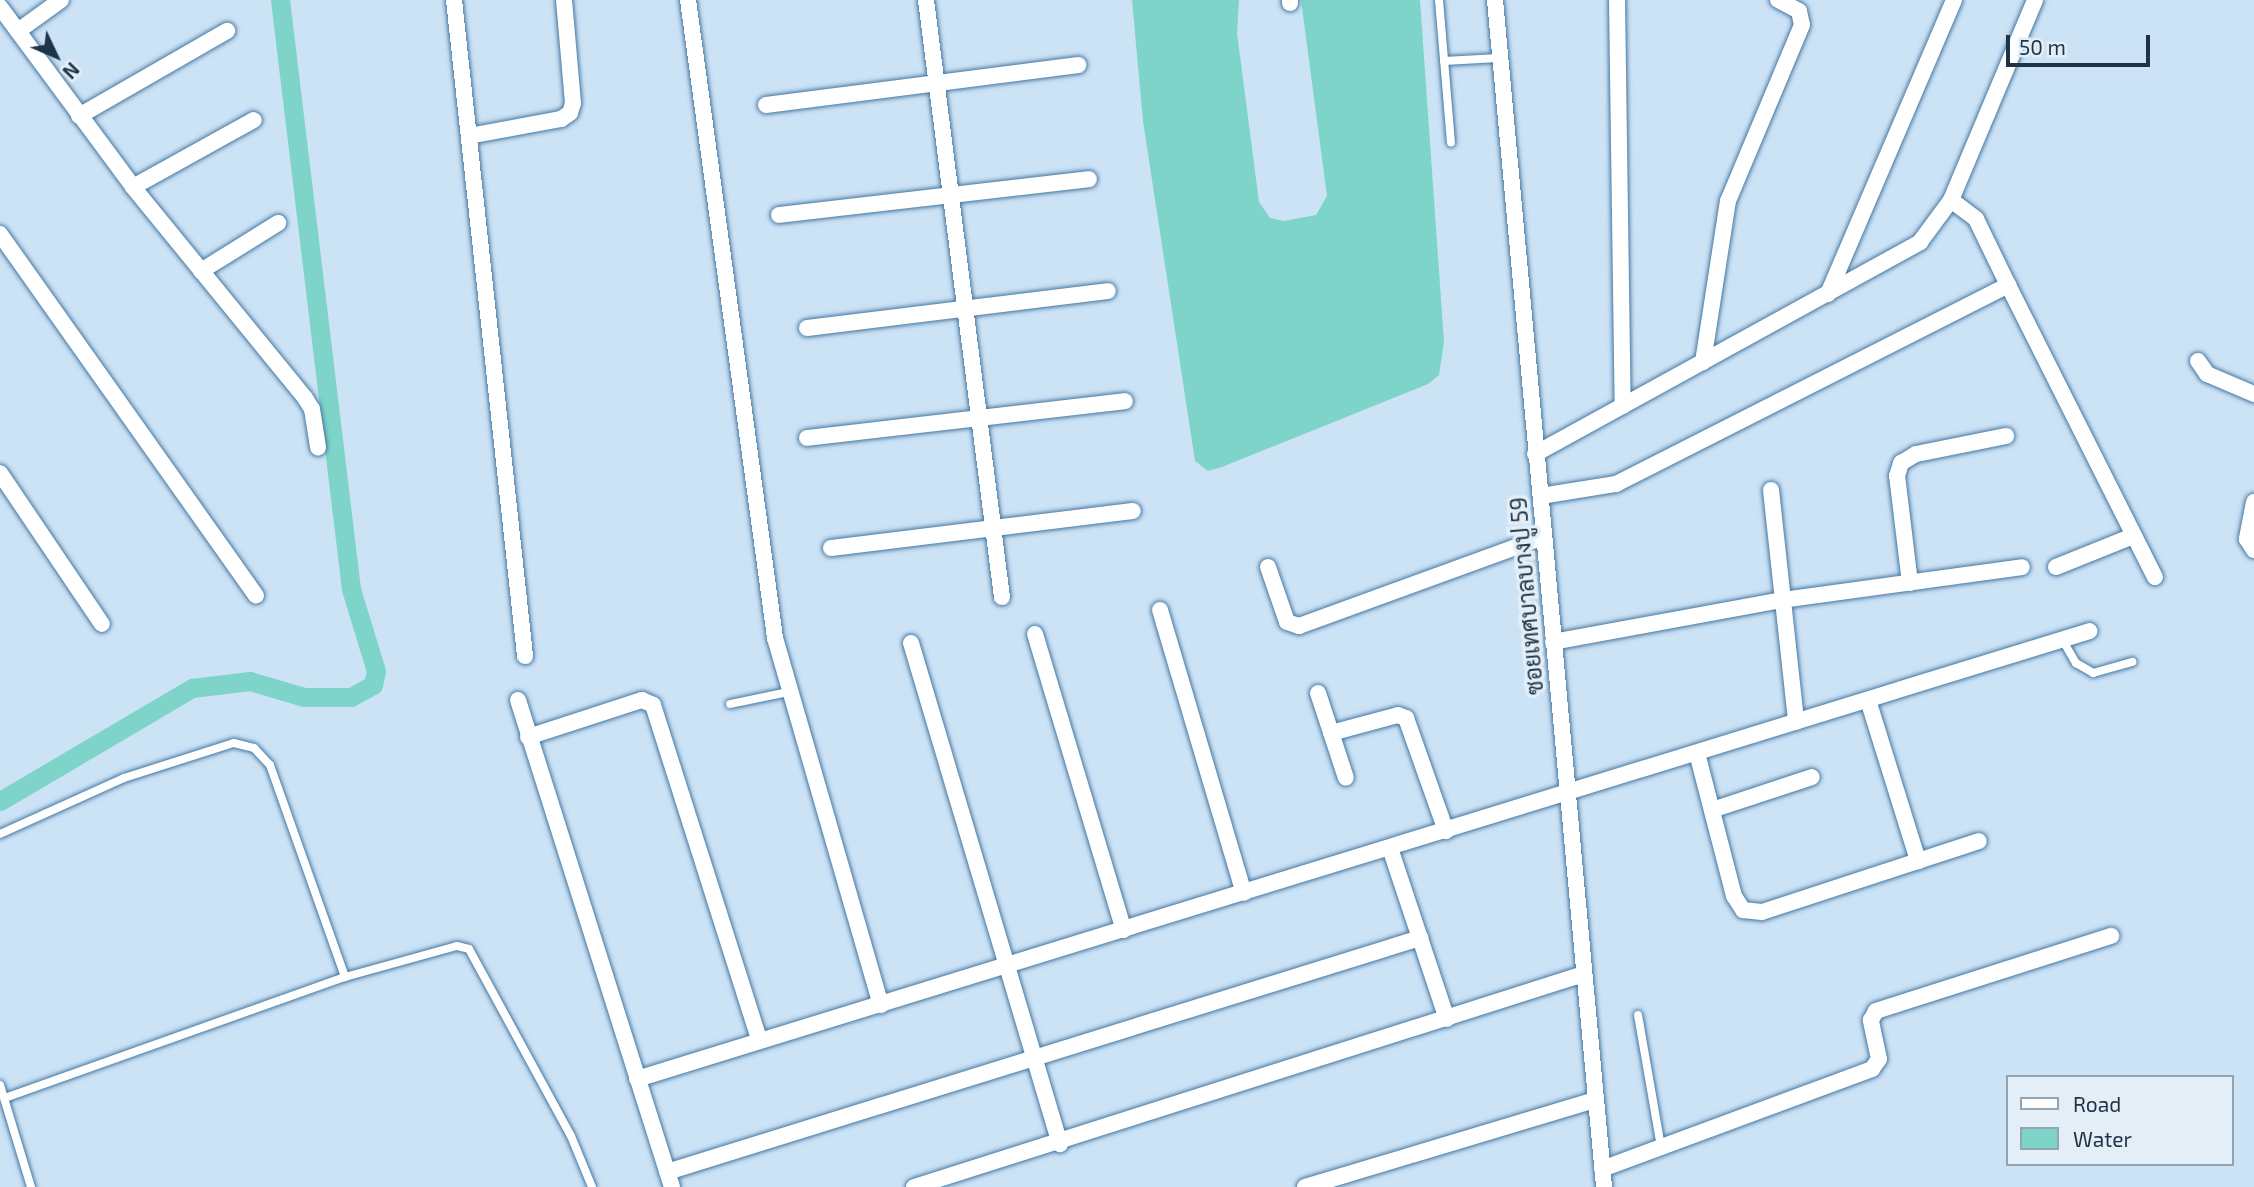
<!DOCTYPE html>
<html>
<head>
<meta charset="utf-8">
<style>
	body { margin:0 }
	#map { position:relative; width:2254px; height:1187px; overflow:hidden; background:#cce2f5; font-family:"Exo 2",Sarabun,sans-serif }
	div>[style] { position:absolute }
	.water>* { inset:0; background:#7ed4c8 }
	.canal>* { height:19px; margin:-9.5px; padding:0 9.5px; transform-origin:9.5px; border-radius:9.5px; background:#7ed4c8 }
	.roads { filter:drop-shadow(0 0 2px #4478a2) drop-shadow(0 0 2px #4478a2) }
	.service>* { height:8px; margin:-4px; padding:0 4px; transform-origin:4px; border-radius:4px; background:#fff }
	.minor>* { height:16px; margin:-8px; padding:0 8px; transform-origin:8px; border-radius:8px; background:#fff }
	span { translate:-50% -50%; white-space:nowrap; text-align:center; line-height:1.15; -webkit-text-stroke:7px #e3eef7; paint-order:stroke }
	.street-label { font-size:23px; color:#1e3446 }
	.legend { position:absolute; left:2006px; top:1075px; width:228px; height:91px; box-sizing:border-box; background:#e3eef7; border:2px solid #94a4b0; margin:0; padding:9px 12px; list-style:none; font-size:21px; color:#1e3446 }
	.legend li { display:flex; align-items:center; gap:14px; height:35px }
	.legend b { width:35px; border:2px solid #94a4b0 }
	.north { position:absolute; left:21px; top:21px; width:70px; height:70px; -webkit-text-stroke:5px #e3eef7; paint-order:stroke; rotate:134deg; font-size:19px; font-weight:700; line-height:28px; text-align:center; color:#1e3446 }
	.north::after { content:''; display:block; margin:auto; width:24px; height:32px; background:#1e3446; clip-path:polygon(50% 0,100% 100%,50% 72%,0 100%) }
	.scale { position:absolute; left:2006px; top:35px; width:144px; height:32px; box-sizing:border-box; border:4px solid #1e3446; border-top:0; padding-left:9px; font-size:21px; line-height:24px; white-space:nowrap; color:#1e3446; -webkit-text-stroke:5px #e3eef7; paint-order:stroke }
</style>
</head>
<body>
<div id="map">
	<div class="water">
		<i style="clip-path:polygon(1132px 0,1239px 0,1237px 33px,1259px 202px,1270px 218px,1284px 221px,1316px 215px,1327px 196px,1301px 0,1420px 0,1444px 342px,1439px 375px,1428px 384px,1222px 467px,1208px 471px,1195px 461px,1143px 121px)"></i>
	</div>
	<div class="canal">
		<i style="left:0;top:801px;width:223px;rotate:-30.5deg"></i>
		<i style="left:192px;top:688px;width:58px;rotate:-6.9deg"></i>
		<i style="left:250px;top:681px;width:56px;rotate:16.5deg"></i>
		<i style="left:304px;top:697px;width:47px"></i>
		<i style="left:351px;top:697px;width:25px;rotate:-29deg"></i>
		<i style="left:373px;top:685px;width:14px;rotate:-78deg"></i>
		<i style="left:376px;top:671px;width:86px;rotate:-107deg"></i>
		<i style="left:351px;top:589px;width:593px;rotate:-96.87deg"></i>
	</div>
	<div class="roads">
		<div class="service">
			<i style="left:1439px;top:0;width:143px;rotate:85.2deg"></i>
			<i style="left:1444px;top:61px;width:54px;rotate:-3.2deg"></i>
			<i style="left:2062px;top:639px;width:28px;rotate:60deg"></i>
			<i style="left:2076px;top:663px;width:20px;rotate:30deg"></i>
			<i style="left:2093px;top:673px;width:41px;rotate:-15.8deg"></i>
			<i style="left:730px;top:704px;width:59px;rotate:-11.7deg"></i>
			<i style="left:0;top:834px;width:136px;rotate:-24.3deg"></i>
			<i style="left:124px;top:778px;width:115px;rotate:-17.7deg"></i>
			<i style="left:234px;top:743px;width:21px;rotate:14deg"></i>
			<i style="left:254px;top:748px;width:23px;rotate:47deg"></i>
			<i style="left:270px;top:765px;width:225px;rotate:70.5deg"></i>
			<i style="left:345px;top:977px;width:116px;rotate:-15.5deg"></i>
			<i style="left:457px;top:946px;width:12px;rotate:14deg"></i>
			<i style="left:469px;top:949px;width:213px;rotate:61.4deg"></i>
			<i style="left:571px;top:1136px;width:55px;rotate:67.6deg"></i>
			<i style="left:1638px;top:1015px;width:134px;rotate:80.1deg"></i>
			<i style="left:0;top:1085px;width:107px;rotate:73.1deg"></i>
			<i style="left:5px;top:1098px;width:361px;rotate:-19.6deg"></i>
		</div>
		<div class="minor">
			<i style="left:454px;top:0;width:660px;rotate:83.82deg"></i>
			<i style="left:688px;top:0;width:644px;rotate:82.23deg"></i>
			<i style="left:775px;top:638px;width:382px;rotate:73.9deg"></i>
			<i style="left:926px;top:0;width:602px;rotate:82.75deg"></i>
			<i style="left:1290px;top:0;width:3px;rotate:90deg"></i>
			<i style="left:1495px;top:0;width:1192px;rotate:84.75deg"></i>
			<i style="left:1617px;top:0;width:406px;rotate:89.2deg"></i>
			<i style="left:0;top:7px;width:224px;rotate:53.5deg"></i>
			<i style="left:133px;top:187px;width:272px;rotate:50.8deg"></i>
			<i style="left:305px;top:398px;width:13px;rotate:58deg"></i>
			<i style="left:312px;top:409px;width:39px;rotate:81deg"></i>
			<i style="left:18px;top:31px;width:53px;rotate:-35.8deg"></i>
			<i style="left:766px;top:105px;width:315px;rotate:-7.3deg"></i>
			<i style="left:79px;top:116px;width:171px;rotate:-29.9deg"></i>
			<i style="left:469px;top:136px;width:94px;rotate:-10.5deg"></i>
			<i style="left:561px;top:119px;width:11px;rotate:-34deg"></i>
			<i style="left:570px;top:113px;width:10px;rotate:-73deg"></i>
			<i style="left:573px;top:103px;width:103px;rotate:-95deg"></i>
			<i style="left:133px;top:187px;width:138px;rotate:-29deg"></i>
			<i style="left:1951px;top:200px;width:31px;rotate:37deg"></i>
			<i style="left:1976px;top:219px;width:73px;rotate:64.1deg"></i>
			<i style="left:779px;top:215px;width:312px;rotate:-6.6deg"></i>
			<i style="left:0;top:234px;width:443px;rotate:54.7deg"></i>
			<i style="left:201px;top:271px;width:91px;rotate:-31.9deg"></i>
			<i style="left:1828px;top:294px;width:320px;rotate:-66.8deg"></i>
			<i style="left:807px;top:328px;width:303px;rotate:-7deg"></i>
			<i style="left:2198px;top:361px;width:16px;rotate:55deg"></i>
			<i style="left:2207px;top:374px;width:51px;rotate:23.1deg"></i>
			<i style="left:1703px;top:362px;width:163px;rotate:-81.2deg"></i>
			<i style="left:1728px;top:201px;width:191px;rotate:-67.2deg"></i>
			<i style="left:1802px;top:25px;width:14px;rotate:-102deg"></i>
			<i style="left:1799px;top:11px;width:24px;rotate:-152deg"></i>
			<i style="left:807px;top:438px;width:320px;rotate:-6.6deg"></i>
			<i style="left:1535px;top:454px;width:440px;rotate:-28.8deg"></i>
			<i style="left:1920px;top:242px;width:52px;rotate:-53.6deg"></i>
			<i style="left:1951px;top:200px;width:217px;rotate:-67.2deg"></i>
			<i style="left:0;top:473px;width:182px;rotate:56deg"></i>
			<i style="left:1771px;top:490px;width:233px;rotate:83.8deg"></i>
			<i style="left:1541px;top:496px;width:76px;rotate:-9.1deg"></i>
			<i style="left:1616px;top:484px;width:440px;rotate:-26.9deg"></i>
			<i style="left:2008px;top:285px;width:327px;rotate:63.3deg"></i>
			<i style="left:2254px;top:502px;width:38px;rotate:101deg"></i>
			<i style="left:2247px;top:539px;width:13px;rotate:58deg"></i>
			<i style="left:831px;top:548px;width:304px;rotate:-7deg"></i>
			<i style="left:1268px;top:567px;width:58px;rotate:70.9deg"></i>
			<i style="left:1287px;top:622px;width:13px;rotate:18deg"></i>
			<i style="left:1299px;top:626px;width:260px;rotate:-20deg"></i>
			<i style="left:2056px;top:567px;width:83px;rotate:-21.9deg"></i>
			<i style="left:1910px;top:583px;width:108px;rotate:-96.9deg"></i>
			<i style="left:1897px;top:476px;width:14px;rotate:-73deg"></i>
			<i style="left:1901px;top:463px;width:17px;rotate:-31deg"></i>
			<i style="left:1916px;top:454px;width:92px;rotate:-11.3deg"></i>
			<i style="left:1160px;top:610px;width:295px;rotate:73.5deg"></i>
			<i style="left:1035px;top:634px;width:309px;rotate:73.3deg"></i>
			<i style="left:1553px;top:642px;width:233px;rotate:-10.4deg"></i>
			<i style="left:1782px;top:600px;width:242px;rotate:-7.8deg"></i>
			<i style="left:911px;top:643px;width:523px;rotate:73.44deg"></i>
			<i style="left:1318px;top:693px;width:89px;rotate:71.8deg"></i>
			<i style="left:518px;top:700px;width:511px;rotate:72.45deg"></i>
			<i style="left:1868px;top:700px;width:169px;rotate:72.7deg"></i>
			<i style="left:1331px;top:733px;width:69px;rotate:-15deg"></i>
			<i style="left:1398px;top:715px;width:9px;rotate:21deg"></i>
			<i style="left:1406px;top:718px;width:120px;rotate:70.5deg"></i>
			<i style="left:528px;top:737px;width:120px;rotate:-18deg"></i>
			<i style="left:642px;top:700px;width:12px;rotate:24deg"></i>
			<i style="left:653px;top:705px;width:351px;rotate:72.4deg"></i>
			<i style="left:1697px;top:753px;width:148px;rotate:75.5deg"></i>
			<i style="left:1734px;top:896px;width:17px;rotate:57deg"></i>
			<i style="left:1743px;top:910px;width:19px;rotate:6deg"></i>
			<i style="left:1762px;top:912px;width:228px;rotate:-18.1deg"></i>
			<i style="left:1712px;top:810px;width:105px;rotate:-18.3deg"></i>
			<i style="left:1390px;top:848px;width:180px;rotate:71.6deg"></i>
			<i style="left:637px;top:1079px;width:1520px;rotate:-17.14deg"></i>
			<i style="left:1602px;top:1169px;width:288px;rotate:-20.3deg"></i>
			<i style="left:1872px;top:1069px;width:12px;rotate:-55deg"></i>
			<i style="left:1879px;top:1059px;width:40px;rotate:-102deg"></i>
			<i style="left:1871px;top:1020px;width:10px;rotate:-61deg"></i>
			<i style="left:1876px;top:1011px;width:247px;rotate:-17.7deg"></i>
			<i style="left:667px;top:1172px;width:789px;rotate:-17.26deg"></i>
			<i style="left:914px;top:1187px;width:703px;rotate:-17.64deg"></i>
			<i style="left:1305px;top:1187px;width:303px;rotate:-16.7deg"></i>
		</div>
	</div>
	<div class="street-label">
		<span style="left:1526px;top:596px;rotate:-95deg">ซอยเทศบาลบางปู 59</span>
	</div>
	<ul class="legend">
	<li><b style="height:9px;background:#fff"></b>Road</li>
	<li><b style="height:19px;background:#7ed4c8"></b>Water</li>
	</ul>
	<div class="north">N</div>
	<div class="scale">50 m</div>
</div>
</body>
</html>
